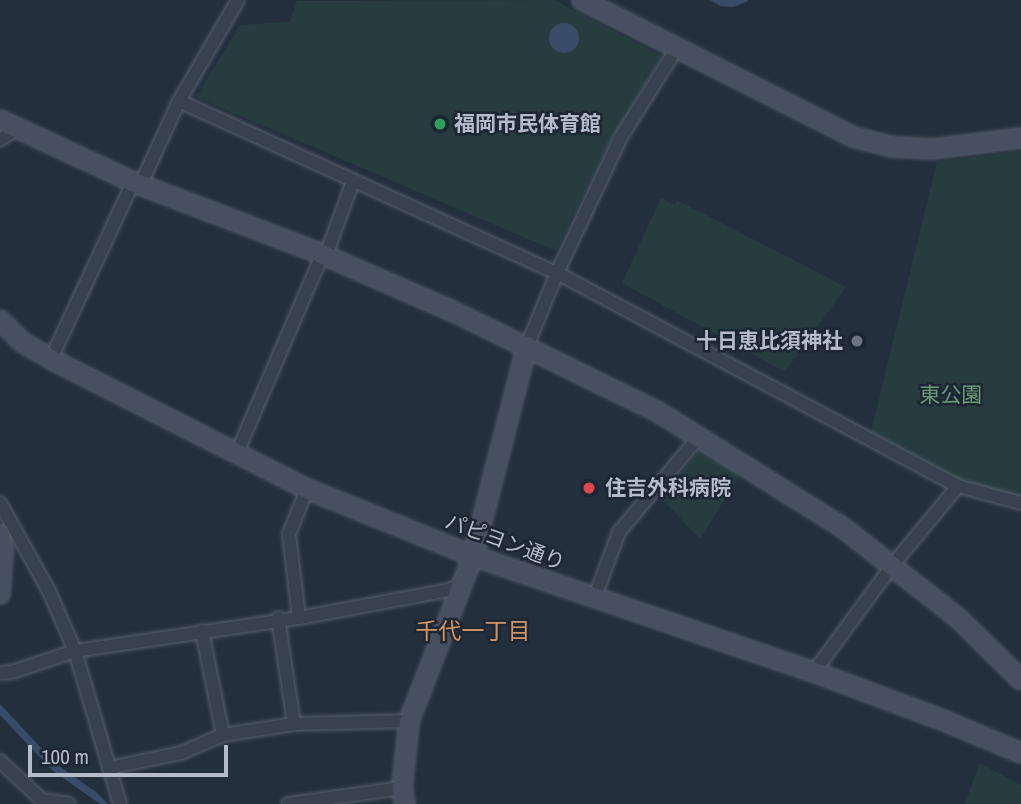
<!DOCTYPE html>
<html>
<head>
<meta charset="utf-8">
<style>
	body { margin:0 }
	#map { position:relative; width:1021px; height:804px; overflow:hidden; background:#242f3e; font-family:"Archivo Narrow","Noto Sans JP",sans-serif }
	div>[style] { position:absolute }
	.green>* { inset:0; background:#263c3f }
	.water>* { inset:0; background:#394c67 }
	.round { border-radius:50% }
	.roads { filter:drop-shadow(0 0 2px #565f6c) drop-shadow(0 0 2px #565f6c) }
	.street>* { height:12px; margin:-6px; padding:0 6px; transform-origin:6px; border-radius:6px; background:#38414e }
	.secondary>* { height:18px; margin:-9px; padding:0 9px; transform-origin:9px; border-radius:9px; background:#465061 }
	.dots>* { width:19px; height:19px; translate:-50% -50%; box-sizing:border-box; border:4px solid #1d2633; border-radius:50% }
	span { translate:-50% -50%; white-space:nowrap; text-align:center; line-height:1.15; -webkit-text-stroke:5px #1d2633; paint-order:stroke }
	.poi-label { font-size:21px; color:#b4bcc9; font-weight:700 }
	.left { translate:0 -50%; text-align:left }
	.right { translate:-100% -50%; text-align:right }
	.park-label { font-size:21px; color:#6b9a76 }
	.street-label { font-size:21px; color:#b4bcc9 }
	.neighbourhood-label { font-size:23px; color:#d59563 }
	.scale { position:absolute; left:28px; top:745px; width:200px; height:32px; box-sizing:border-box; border:4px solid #b4bcc9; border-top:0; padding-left:9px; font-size:21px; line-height:24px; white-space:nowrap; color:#b4bcc9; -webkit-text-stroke:5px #1d2633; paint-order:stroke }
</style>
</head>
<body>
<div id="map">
	<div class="green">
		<i style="clip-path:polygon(554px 0,662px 56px,605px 151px,556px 251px,196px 97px,240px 25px,290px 22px,297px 1px)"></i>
		<i style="clip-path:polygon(1021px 151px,1021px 498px,948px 476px,871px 432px,937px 162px)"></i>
		<i style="clip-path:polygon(661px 198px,675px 205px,677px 200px,846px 287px,785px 372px,622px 283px)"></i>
		<i style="clip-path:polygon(700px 449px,740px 474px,700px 539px,661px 498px)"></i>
		<i style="clip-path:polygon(980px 763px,1021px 785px,1021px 804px,965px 804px)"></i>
	</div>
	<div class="water">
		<i style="clip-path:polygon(710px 0,747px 0,749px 1px,733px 7px,720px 6px)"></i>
		<i class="round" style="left:549px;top:23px;width:30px;height:30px"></i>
		<i style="clip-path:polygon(0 704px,56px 764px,96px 792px,108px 804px,100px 804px,52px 770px,0 715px)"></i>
	</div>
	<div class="roads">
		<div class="street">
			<i style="left:179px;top:101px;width:415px;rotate:24.5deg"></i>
			<i style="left:557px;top:273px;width:454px;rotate:28deg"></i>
			<i style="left:958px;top:486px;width:65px;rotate:15.1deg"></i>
			<i style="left:0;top:140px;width:19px;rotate:-35deg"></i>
			<i style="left:141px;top:184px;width:91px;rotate:-65.4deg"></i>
			<i style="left:179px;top:101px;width:117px;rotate:-59.7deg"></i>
			<i style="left:527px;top:346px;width:79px;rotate:-67.7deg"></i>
			<i style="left:557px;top:273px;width:150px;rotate:-64.8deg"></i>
			<i style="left:621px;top:137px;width:105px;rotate:-57.8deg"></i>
			<i style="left:51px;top:359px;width:195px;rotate:-65.1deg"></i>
			<i style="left:236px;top:455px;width:210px;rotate:-66.7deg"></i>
			<i style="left:319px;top:262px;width:18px;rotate:-56deg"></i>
			<i style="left:329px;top:247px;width:70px;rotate:-70deg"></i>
			<i style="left:0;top:503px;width:101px;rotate:60.9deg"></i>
			<i style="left:49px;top:591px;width:65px;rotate:66.6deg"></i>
			<i style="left:75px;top:651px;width:159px;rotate:73.6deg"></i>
			<i style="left:594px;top:599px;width:72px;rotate:-69.5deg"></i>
			<i style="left:619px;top:532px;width:123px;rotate:-50deg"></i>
			<i style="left:278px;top:618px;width:107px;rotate:81.4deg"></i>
			<i style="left:294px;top:724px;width:115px;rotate:-1.5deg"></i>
			<i style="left:299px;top:618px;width:85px;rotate:-96.8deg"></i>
			<i style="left:289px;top:534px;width:48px;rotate:-68.2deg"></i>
			<i style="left:202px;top:631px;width:106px;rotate:78.6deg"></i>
			<i style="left:814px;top:672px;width:130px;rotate:-53.7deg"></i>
			<i style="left:891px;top:567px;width:105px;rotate:-50.4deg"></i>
			<i style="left:0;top:673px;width:12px;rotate:-5deg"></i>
			<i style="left:12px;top:672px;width:66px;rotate:-18.4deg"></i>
			<i style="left:75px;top:651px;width:226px;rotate:-8.4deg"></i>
			<i style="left:299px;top:618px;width:153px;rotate:-10.6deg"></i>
			<i style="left:449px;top:590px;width:17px;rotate:-25deg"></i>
			<i style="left:0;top:761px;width:57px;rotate:42.9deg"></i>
			<i style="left:42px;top:800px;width:27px;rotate:8deg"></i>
			<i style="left:109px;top:768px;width:74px;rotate:-11.8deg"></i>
			<i style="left:181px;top:753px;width:46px;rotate:-23.2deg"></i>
			<i style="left:223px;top:735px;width:72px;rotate:-8.8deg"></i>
			<i style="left:288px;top:804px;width:115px;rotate:-8deg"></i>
		</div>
		<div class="secondary">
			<i style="left:582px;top:0;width:304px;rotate:26.8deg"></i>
			<i style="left:853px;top:137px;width:41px;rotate:14deg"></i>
			<i style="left:893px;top:147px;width:40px;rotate:2.9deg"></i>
			<i style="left:933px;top:149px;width:89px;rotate:-7.1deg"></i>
			<i style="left:0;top:120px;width:147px;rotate:25deg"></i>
			<i style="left:133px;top:182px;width:204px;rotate:20.9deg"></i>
			<i style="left:324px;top:255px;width:140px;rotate:23.6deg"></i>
			<i style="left:452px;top:311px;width:229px;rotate:26.1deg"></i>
			<i style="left:658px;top:412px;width:217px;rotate:32deg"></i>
			<i style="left:842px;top:527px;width:147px;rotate:38.1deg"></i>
			<i style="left:958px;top:618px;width:88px;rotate:44.5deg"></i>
			<i style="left:0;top:320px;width:31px;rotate:45deg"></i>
			<i style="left:22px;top:342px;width:34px;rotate:30deg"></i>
			<i style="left:51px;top:359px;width:287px;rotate:26.9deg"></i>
			<i style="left:307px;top:489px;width:179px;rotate:22deg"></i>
			<i style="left:473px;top:556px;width:360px;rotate:18.8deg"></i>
			<i style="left:814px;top:672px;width:140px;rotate:20.5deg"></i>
			<i style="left:945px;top:721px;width:82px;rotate:22.8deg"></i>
			<i style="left:0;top:535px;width:15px;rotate:79deg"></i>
			<i style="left:3px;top:550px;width:44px;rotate:93.9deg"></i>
			<i style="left:405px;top:804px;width:16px;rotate:-101deg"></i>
			<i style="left:402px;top:788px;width:67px;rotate:-84deg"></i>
			<i style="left:409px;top:721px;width:177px;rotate:-68.8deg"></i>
			<i style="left:473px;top:556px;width:217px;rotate:-75.6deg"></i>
		</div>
	</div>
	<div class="dots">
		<i style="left:440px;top:124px;background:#2e9e5b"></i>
		<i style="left:857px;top:341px;background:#6b7280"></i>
		<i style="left:589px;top:488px;background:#e0444e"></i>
	</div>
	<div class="poi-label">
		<span class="left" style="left:454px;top:124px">福岡市民体育館</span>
		<span class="right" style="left:843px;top:341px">十日恵比須神社</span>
		<span class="left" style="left:605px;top:488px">住吉外科病院</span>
	</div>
	<div class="park-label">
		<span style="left:951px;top:395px">東公園</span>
	</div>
	<div class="street-label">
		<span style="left:505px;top:542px;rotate:20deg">パピヨン通り</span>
	</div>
	<div class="neighbourhood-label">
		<span style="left:473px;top:631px">千代一丁目</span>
	</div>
	<div class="scale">100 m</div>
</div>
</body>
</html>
